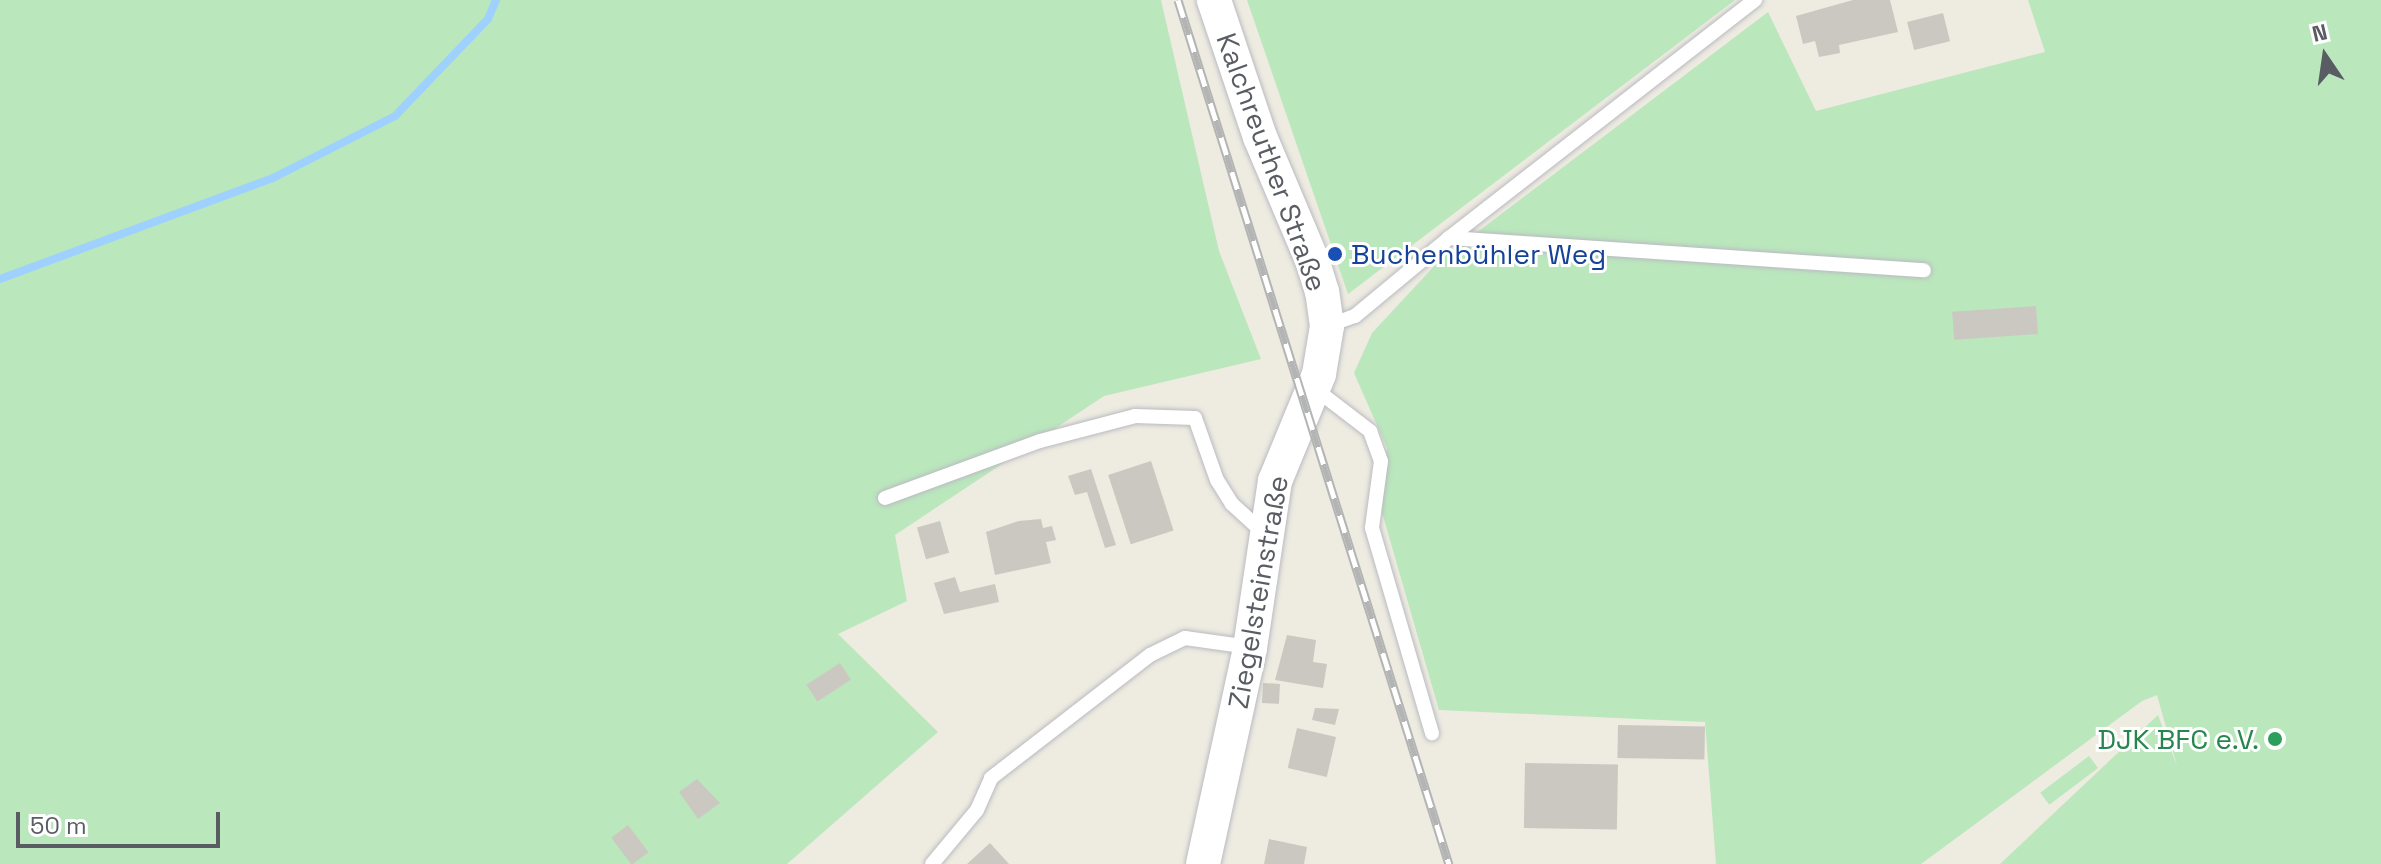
<!DOCTYPE html>
<html>
<head>
<meta charset="utf-8">
<style>
	body { margin:0 }
	#map { position:relative; width:2381px; height:864px; overflow:hidden; background:#eeebe1; font-family:"Space Grotesk",sans-serif }
	div>[style] { position:absolute }
	.green>* { inset:0; background:#bbe7bd; transform-origin:0 0 }
	.stream>* { height:8px; margin:-4px; padding:0 4px; transform-origin:4px; border-radius:4px; background:#9fd1ff }
	.building>* { inset:0; background:#cac8c0; transform-origin:0 0 }
	.roads { filter:drop-shadow(0 0 2px #b9bbc1) drop-shadow(0 0 2px #b9bbc1) }
	.service>* { height:14px; margin:-7px; padding:0 7px; transform-origin:7px; border-radius:7px; background:#fff }
	.tertiary>* { height:34px; margin:-17px; padding:0 17px; transform-origin:17px; border-radius:17px; background:#fff }
	.rail>* { height:9px; margin-top:-4.5px; transform-origin:0; background:repeating-linear-gradient(90deg,#fff 0 18px,#b3b4b4 0 36px); box-sizing:border-box; border-block:2px solid #b3b4b4 }
	.dots>* { width:22px; height:22px; translate:-50% -50%; box-sizing:border-box; border:4px solid #fff; border-radius:50% }
	span { translate:-50% -50%; white-space:nowrap; text-align:center; line-height:1.15; -webkit-text-stroke:6px #fff; paint-order:stroke }
	.street-label { font-size:28px; color:#595d63 }
	.transit-label { font-size:28px; color:#164399 }
	.left { translate:0 -50%; text-align:left }
	.leisure-label { font-size:28px; color:#27864d }
	.right { translate:-100% -50%; text-align:right }
	.north { position:absolute; left:2285px; top:16px; width:80px; height:80px; -webkit-text-stroke:6px #fff; paint-order:stroke; rotate:347deg; font-size:22px; font-weight:700; line-height:32px; text-align:center; color:#595d63 }
	.north::after { content:''; display:block; margin:auto; width:28px; height:36px; background:#595d63; clip-path:polygon(50% 0,100% 100%,50% 72%,0 100%) }
	.scale { position:absolute; left:16px; top:812px; width:204px; height:36px; box-sizing:border-box; border:4px solid #595d63; border-top:0; padding-left:10px; font-size:24px; line-height:28px; white-space:nowrap; color:#595d63; -webkit-text-stroke:6px #fff; paint-order:stroke }
</style>
</head>
<body>
<div id="map">
	<div class="green">
		<i style="clip-path:polygon(0 0,1161px 0,1219px 251px,1261px 359px,1104px 396px,895px 535px,907px 601px,838px 634px,938px 732px,787px 864px,0 864px)"></i>
		<i style="clip-path:polygon(1247px 0,1735px 0,1348px 294px)"></i>
		<i style="clip-path:polygon(2028px 0,2381px 0,2381px 864px,2000px 864px,2158px 715px,2177px 766px,2157px 695px,2142px 701px,1921px 864px,1716px 864px,1705px 722px,1439px 710px,1379px 502px,1387px 448px,1354px 373px,1372px 333px,1438px 262px,1768px 12px,1816px 111px,2045px 52px)"></i>
		<i style="left:2089px;top:756px;width:15px;height:61px;rotate:53deg"></i>
	</div>
	<div class="stream">
		<i style="left:0;top:279px;width:291px;rotate:-20.3deg"></i>
		<i style="left:273px;top:178px;width:137px;rotate:-26.9deg"></i>
		<i style="left:395px;top:116px;width:134px;rotate:-46.2deg"></i>
		<i style="left:488px;top:19px;width:21px;rotate:-67deg"></i>
	</div>
	<div class="building">
		<i style="clip-path:polygon(1853px 0,1890px 0,1898px 32px,1839px 45px,1840px 53px,1819px 57px,1815px 41px,1803px 44px,1796px 16px)"></i>
		<i style="left:1943px;top:13px;width:29px;height:37px;rotate:76deg"></i>
		<i style="left:2036px;top:306px;width:28px;height:84px;rotate:86deg"></i>
		<i style="left:1151px;top:461px;width:73px;height:45px;rotate:72deg"></i>
		<i style="clip-path:polygon(1091px 469px,1116px 545px,1105px 548px,1087px 492px,1075px 495px,1068px 476px)"></i>
		<i style="clip-path:polygon(1041px 519px,1043px 528px,1052px 526px,1056px 540px,1046px 542px,1051px 563px,995px 575px,986px 532px,1019px 521px)"></i>
		<i style="left:940px;top:521px;width:33px;height:24px;rotate:74deg"></i>
		<i style="clip-path:polygon(955px 577px,960px 592px,995px 584px,999px 602px,944px 614px,934px 583px)"></i>
		<i style="clip-path:polygon(1287px 635px,1316px 640px,1313px 662px,1327px 664px,1323px 688px,1275px 680px)"></i>
		<i style="left:840px;top:663px;width:20px;height:40px;rotate:57deg"></i>
		<i style="left:1263px;top:683px;width:17px;height:20px;rotate:3deg"></i>
		<i style="clip-path:polygon(1315px 708px,1339px 709px,1335px 725px,1312px 720px)"></i>
		<i style="left:1618px;top:725px;width:87px;height:33px;rotate:1deg"></i>
		<i style="left:1297px;top:728px;width:40px;height:41px;rotate:13deg"></i>
		<i style="left:1525px;top:763px;width:93px;height:65px;rotate:1deg"></i>
		<i style="clip-path:polygon(697px 779px,720px 803px,698px 819px,679px 792px)"></i>
		<i style="left:628px;top:825px;width:34px;height:21px;rotate:53deg"></i>
		<i style="clip-path:polygon(1269px 839px,1307px 847px,1304px 864px,1264px 864px)"></i>
		<i style="clip-path:polygon(990px 843px,1009px 864px,967px 864px)"></i>
	</div>
	<div class="roads">
		<div class="service">
			<i style="left:1449px;top:238px;width:476px;rotate:3.9deg"></i>
			<i style="left:1327px;top:326px;width:30px;rotate:-20deg"></i>
			<i style="left:1355px;top:316px;width:122px;rotate:-39.7deg"></i>
			<i style="left:1449px;top:238px;width:388px;rotate:-37.9deg"></i>
			<i style="left:1314px;top:388px;width:71px;rotate:37.5deg"></i>
			<i style="left:1370px;top:431px;width:32px;rotate:70deg"></i>
			<i style="left:1381px;top:461px;width:68px;rotate:97.7deg"></i>
			<i style="left:1372px;top:528px;width:214px;rotate:73.7deg"></i>
			<i style="left:885px;top:498px;width:165px;rotate:-20.2deg"></i>
			<i style="left:1040px;top:441px;width:98px;rotate:-14.7deg"></i>
			<i style="left:1135px;top:416px;width:60px;rotate:1.9deg"></i>
			<i style="left:1195px;top:418px;width:66px;rotate:70.5deg"></i>
			<i style="left:1217px;top:480px;width:28px;rotate:58deg"></i>
			<i style="left:1232px;top:504px;width:45px;rotate:42.3deg"></i>
			<i style="left:932px;top:864px;width:70px;rotate:-50.2deg"></i>
			<i style="left:977px;top:810px;width:35px;rotate:-66deg"></i>
			<i style="left:991px;top:778px;width:201px;rotate:-37.7deg"></i>
			<i style="left:1150px;top:655px;width:39px;rotate:-26deg"></i>
			<i style="left:1185px;top:638px;width:65px;rotate:8deg"></i>
		</div>
		<div class="tertiary">
			<i style="left:1203px;top:864px;width:221px;rotate:-77.7deg"></i>
			<i style="left:1250px;top:648px;width:169px;rotate:-81.5deg"></i>
			<i style="left:1275px;top:481px;width:116px;rotate:-67.6deg"></i>
			<i style="left:1319px;top:374px;width:49px;rotate:-80.5deg"></i>
			<i style="left:1327px;top:326px;width:34px;rotate:-98deg"></i>
			<i style="left:1322px;top:292px;width:34px;rotate:-107deg"></i>
			<i style="left:1312px;top:260px;width:134px;rotate:-112.9deg"></i>
			<i style="left:1260px;top:137px;width:145px;rotate:-108.6deg"></i>
		</div>
	</div>
	<div class="rail">
		<i style="left:1178px;top:0;width:906px;rotate:72.59deg"></i>
	</div>
	<div class="dots">
		<i style="left:1335px;top:254px;background:#1a4fb4"></i>
		<i style="left:2275px;top:739px;background:#2e9e5b"></i>
	</div>
	<div class="street-label">
		<span style="left:1272px;top:162px;rotate:70deg">Kalchreuther Straße</span>
		<span style="left:1258px;top:592px;rotate:-80deg">Ziegelsteinstraße</span>
	</div>
	<div class="transit-label">
		<span class="left" style="left:1351px;top:254px">Buchenbühler Weg</span>
	</div>
	<div class="leisure-label">
		<span class="right" style="left:2259px;top:739px">DJK BFC e.V.</span>
	</div>
	<div class="north">N</div>
	<div class="scale">50 m</div>
</div>
</body>
</html>
